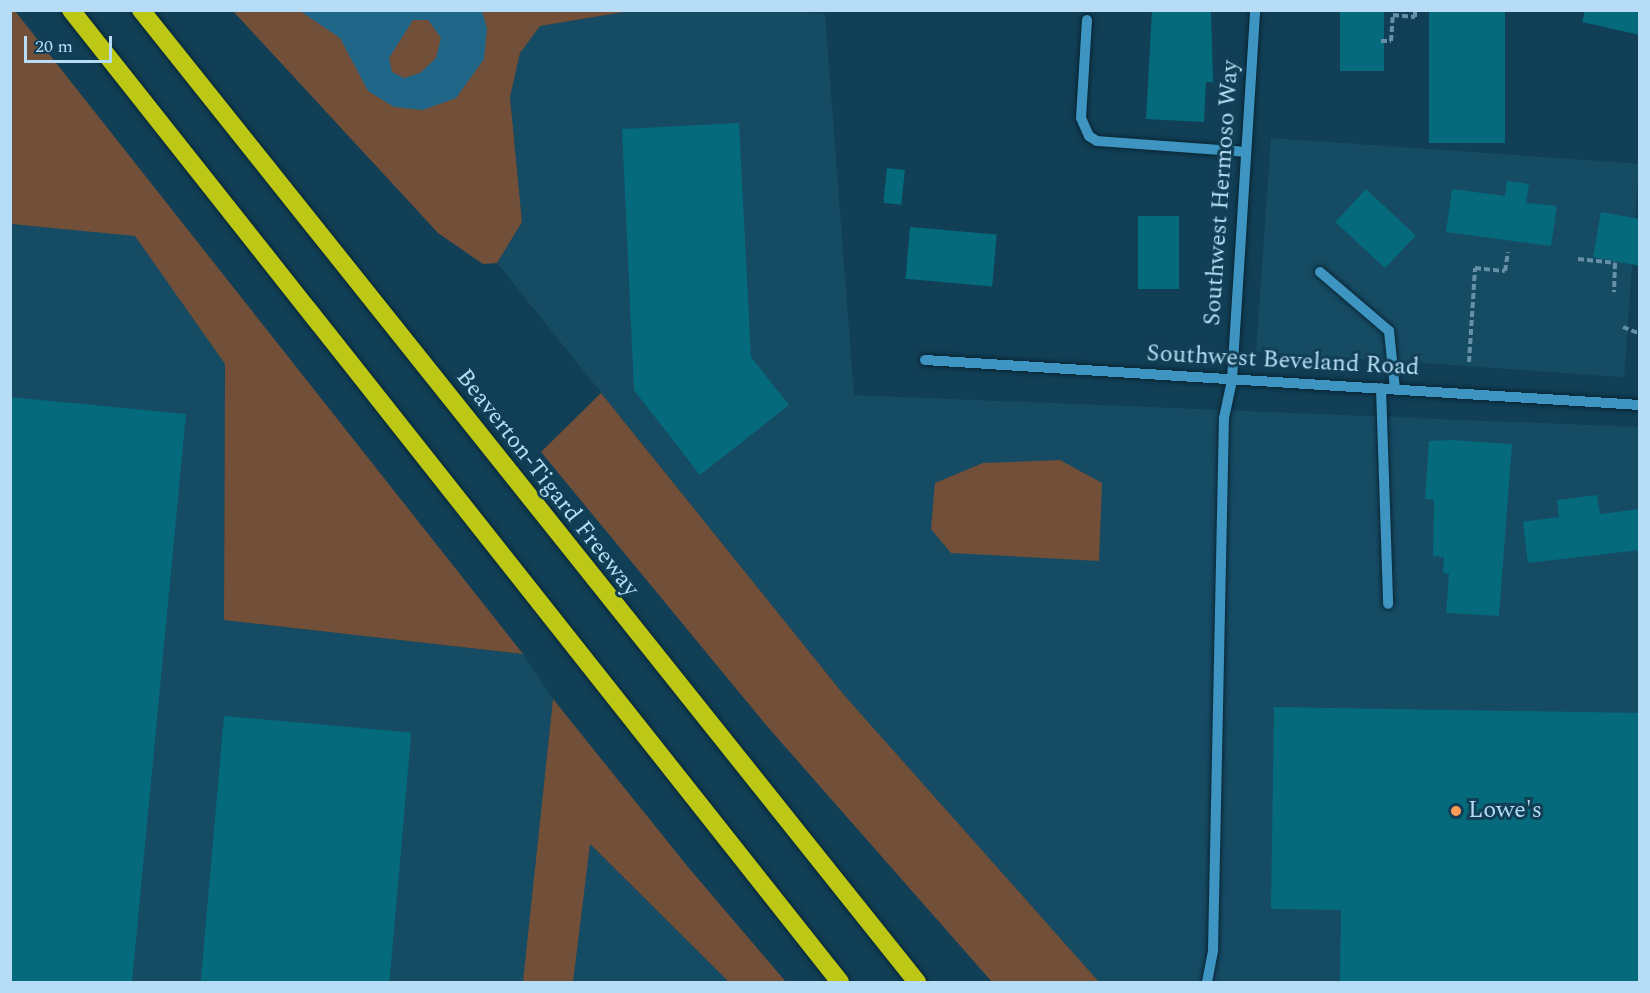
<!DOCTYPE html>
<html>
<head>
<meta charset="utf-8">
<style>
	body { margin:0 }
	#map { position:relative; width:1650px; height:993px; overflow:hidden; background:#113f56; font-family:Spectral,serif }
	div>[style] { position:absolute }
	.built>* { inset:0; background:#164b64; transform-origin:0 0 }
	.green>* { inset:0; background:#724f38 }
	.water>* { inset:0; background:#1f6689 }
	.building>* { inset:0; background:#056a7b; transform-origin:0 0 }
	.path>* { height:4px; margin-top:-2px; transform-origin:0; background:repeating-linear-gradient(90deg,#6690a8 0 6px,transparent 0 9px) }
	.roads { filter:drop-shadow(0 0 2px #092533) drop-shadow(0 0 2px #092533) }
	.minor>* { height:10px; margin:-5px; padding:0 5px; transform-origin:5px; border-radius:5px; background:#3f95c1 }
	.highway>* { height:18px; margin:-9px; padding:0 9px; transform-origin:9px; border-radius:9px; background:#bcc815 }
	.dots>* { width:16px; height:16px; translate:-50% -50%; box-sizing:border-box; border:3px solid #113f56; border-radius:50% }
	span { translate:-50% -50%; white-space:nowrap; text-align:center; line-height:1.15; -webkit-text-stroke:6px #113f56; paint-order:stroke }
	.street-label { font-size:24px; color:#b6ddf5 }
	.poi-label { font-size:24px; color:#b6ddf5 }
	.left { translate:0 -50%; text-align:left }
	.frame { position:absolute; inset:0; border:12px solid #b6ddf5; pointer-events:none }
	.scale { position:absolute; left:24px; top:36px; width:88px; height:27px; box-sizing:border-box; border:3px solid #b6ddf5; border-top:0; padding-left:8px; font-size:18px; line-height:21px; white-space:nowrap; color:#b6ddf5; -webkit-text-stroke:4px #113f56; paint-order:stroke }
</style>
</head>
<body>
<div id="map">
	<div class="built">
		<i style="clip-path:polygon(787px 10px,825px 14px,854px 395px,1639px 427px,1639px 982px,1099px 982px,844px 695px,497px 263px,522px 222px,510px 97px,520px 53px,539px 26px,630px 11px)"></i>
		<i style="left:1271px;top:138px;width:369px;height:214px;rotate:4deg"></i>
		<i style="clip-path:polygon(10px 224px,135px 235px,225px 364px,224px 620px,523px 654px,553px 699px,543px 798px,729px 982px,11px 982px)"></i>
	</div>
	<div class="green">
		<i style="clip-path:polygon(10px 11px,15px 11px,523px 654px,224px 620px,225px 364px,135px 236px,11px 224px)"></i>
		<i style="clip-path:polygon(233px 11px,630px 11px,540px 26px,520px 53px,510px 97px,522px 222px,497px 263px,483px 264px,438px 233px)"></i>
		<i style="clip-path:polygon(601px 393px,844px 695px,1099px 982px,992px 982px,766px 725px,541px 452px)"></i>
		<i style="clip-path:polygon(1060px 460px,1102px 483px,1099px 561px,951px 553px,931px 529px,935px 483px,983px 463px)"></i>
		<i style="clip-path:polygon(553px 699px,688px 867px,786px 982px,729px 982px,590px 844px,573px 982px,523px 982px)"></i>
	</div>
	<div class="water">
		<i style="clip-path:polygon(evenodd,300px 11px,482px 11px,487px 28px,484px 59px,456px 98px,423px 110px,394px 107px,368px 91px,340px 38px,300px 11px,413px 20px,428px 20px,441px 38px,436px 58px,420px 73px,404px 78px,392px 72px,389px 58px,413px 20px)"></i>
	</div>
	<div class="building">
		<i style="clip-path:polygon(1152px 10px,1211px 11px,1213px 82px,1206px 82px,1204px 122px,1146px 119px)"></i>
		<i style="left:1340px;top:10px;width:44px;height:61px"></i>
		<i style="left:1429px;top:10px;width:76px;height:133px"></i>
		<i style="clip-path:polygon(1585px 10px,1640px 10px,1640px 35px,1582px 22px)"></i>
		<i style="clip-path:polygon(739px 123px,751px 357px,789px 405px,700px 475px,634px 390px,622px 129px)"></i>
		<i style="left:887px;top:168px;width:18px;height:35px;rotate:6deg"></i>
		<i style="clip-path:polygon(1507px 181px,1529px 184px,1526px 203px,1557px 206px,1551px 246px,1446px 232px,1452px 189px,1505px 196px)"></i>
		<i style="left:1366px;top:189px;width:68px;height:45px;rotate:43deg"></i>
		<i style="clip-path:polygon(1601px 212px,1640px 219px,1640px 266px,1593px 257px)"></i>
		<i style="left:1138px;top:216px;width:41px;height:73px"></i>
		<i style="left:910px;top:227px;width:87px;height:52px;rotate:5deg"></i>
		<i style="clip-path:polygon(10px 397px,186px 414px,132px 982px,10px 982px)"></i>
		<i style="clip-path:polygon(1450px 440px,1512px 444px,1499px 616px,1446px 613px,1449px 574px,1443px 573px,1444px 557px,1433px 556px,1434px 500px,1425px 499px,1429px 441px)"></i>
		<i style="clip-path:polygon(1597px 495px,1600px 514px,1640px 509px,1640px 550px,1528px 563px,1523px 522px,1559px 517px,1557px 500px)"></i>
		<i style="clip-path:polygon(1274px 707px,1640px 713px,1640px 982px,1340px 982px,1341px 910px,1271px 909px)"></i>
		<i style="left:224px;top:716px;width:188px;height:267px;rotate:5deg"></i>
	</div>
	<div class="path">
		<i style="left:1381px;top:41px;width:10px"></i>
		<i style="left:1391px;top:41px;width:26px;rotate:-86deg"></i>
		<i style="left:1393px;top:15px;width:22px;rotate:5deg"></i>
		<i style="left:1415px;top:17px;width:7px;rotate:-90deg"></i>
		<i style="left:1578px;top:259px;width:37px;rotate:6deg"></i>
		<i style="left:1615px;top:263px;width:29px;rotate:92deg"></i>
		<i style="left:1623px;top:327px;width:18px;rotate:22deg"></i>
		<i style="left:1469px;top:362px;width:94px;rotate:-86.3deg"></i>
		<i style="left:1475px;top:268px;width:30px;rotate:6deg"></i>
		<i style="left:1505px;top:271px;width:19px;rotate:-81deg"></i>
	</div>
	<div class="roads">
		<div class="minor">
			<i style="left:1087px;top:20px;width:98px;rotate:93.5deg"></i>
			<i style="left:1081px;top:118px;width:20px;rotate:66deg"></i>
			<i style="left:1089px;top:136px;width:9px;rotate:32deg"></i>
			<i style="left:1097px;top:141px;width:149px;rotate:4.2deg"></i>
			<i style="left:1320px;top:272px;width:91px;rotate:40.5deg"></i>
			<i style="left:1389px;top:331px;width:58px;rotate:84.1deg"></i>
			<i style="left:925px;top:360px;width:716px;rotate:3.6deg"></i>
			<i style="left:1381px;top:388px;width:216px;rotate:88.1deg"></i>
			<i style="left:1207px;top:982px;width:33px;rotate:-79deg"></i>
			<i style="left:1213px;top:950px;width:532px;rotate:-88.82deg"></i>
			<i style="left:1224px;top:418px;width:40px;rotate:-78deg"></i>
			<i style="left:1232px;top:379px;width:370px;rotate:-86.4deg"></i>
		</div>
		<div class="highway">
			<i style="left:71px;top:10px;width:1239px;rotate:51.65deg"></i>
			<i style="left:141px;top:10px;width:1244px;rotate:51.4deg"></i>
		</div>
	</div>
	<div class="dots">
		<i style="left:1456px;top:811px;background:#fe9c57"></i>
	</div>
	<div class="street-label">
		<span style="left:1222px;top:193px;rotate:-86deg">Southwest Hermoso Way</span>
		<span style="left:1283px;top:361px;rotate:3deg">Southwest Beveland Road</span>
		<span style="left:547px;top:483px;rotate:52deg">Beaverton-Tigard Freeway</span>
	</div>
	<div class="poi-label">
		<span class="left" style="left:1468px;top:811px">Lowe's</span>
	</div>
	<div class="frame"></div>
	<div class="scale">20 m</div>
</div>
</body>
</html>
